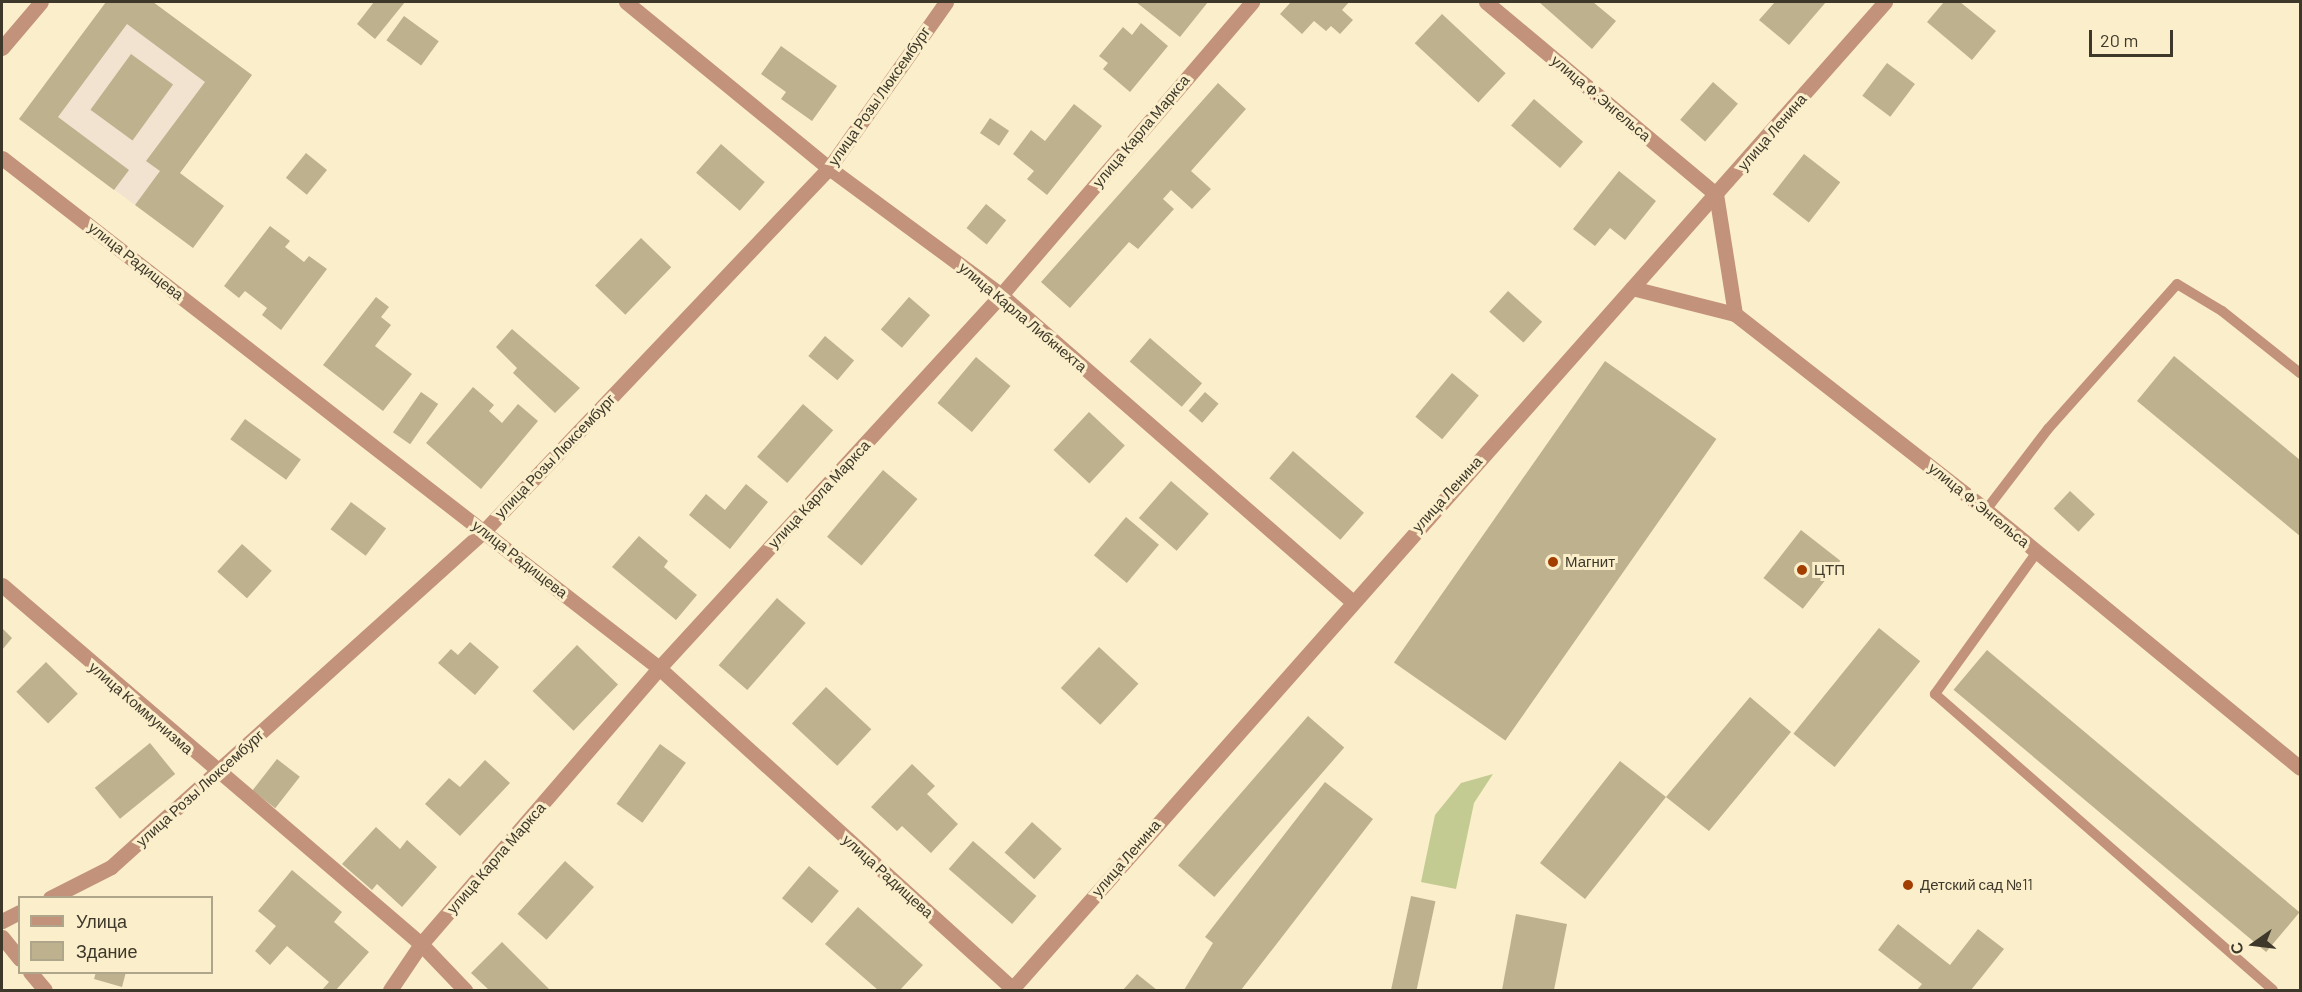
<!DOCTYPE html>
<html>
<head>
<meta charset="utf-8">
<style>
	body { margin:0 }
	#map { position:relative; width:2302px; height:992px; overflow:hidden; background:#fbeeca; font-family:Barlow,sans-serif }
	div>[style] { position:absolute }
	.industrial>* { inset:0; background:#f2e2d0 }
	.green>* { inset:0; background:#c3cb93 }
	.building>* { inset:0; background:#beb18e; transform-origin:0 0 }
	.service>* { height:10px; margin:-5px; padding:0 5px; transform-origin:5px; border-radius:5px; background:#c2927a }
	.minor>* { height:15px; margin:-7.5px; padding:0 7.5px; transform-origin:7.5px; border-radius:7.5px; background:#c2927a }
	.dots>* { width:16px; height:16px; translate:-50% -50%; box-sizing:border-box; border:3px solid #fbeeca; border-radius:50% }
	span { translate:-50% -50%; white-space:nowrap; text-align:center; line-height:1.15; -webkit-text-stroke:6px #fbeeca; paint-order:stroke }
	.street-label { font-size:15px; color:#3d382a }
	.poi-label { font-size:15px; color:#3d382a }
	.left { translate:0 -50%; text-align:left }
	.frame { position:absolute; inset:0; border:3px solid #3d382a; pointer-events:none }
	.legend { position:absolute; left:18px; top:896px; width:195px; height:78px; box-sizing:border-box; background:#fbeeca; border:2px solid #afa58a; margin:0; padding:8px 10px; list-style:none; font-size:18px; color:#3d382a }
	.legend li { display:flex; align-items:center; gap:12px; height:30px }
	.legend b { width:30px; border:2px solid #afa58a }
	.north { position:absolute; left:2224px; top:914px; width:60px; height:60px; -webkit-text-stroke:4px #fbeeca; paint-order:stroke; rotate:256deg; font-size:16px; font-weight:700; line-height:24px; text-align:center; color:#3d382a }
	.north::after { content:''; display:block; margin:auto; width:21px; height:27px; background:#3d382a; clip-path:polygon(50% 0,100% 100%,50% 72%,0 100%) }
	.scale { position:absolute; left:2089px; top:30px; width:84px; height:27px; box-sizing:border-box; border:3px solid #3d382a; border-top:0; padding-left:8px; font-size:18px; line-height:21px; white-space:nowrap; color:#3d382a; -webkit-text-stroke:4px #fbeeca; paint-order:stroke }
</style>
</head>
<body>
<div id="map">
	<div class="industrial">
		<i style="clip-path:polygon(106px 2px,153px 2px,252px 75px,174px 181px,135px 205px,19px 119px)"></i>
	</div>
	<div class="green">
		<i style="clip-path:polygon(1493px 774px,1474px 803px,1456px 889px,1421px 882px,1435px 815px,1461px 783px)"></i>
	</div>
	<div class="building">
		<i style="clip-path:polygon(106px 2px,153px 2px,252px 75px,180px 173px,224px 206px,193px 248px,135px 205px,160px 171px,146px 161px,205px 82px,127px 24px,58px 117px,129px 170px,114px 190px,19px 119px)"></i>
		<i style="clip-path:polygon(374px 2px,405px 2px,375px 39px,357px 24px)"></i>
		<i style="clip-path:polygon(1136px 2px,1208px 2px,1180px 37px)"></i>
		<i style="clip-path:polygon(1291px 2px,1349px 2px,1342px 10px,1353px 20px,1340px 34px,1331px 26px,1326px 31px,1314px 21px,1302px 34px,1280px 14px)"></i>
		<i style="clip-path:polygon(1539px 2px,1593px 2px,1616px 21px,1592px 49px)"></i>
		<i style="clip-path:polygon(1775px 2px,1826px 2px,1789px 45px,1759px 20px)"></i>
		<i style="clip-path:polygon(1944px 2px,1960px 2px,1996px 31px,1972px 60px,1927px 22px)"></i>
		<i style="left:1442px;top:14px;width:87px;height:40px;rotate:43deg"></i>
		<i style="left:404px;top:16px;width:43px;height:30px;rotate:36deg"></i>
		<i style="clip-path:polygon(1141px 23px,1168px 46px,1130px 92px,1103px 69px,1108px 63px,1099px 56px,1123px 27px,1132px 35px)"></i>
		<i style="clip-path:polygon(781px 46px,837px 86px,812px 121px,781px 99px,786px 92px,761px 74px)"></i>
		<i style="left:131px;top:54px;width:52px;height:69px;rotate:36deg"></i>
		<i style="left:1887px;top:63px;width:35px;height:41px;rotate:37deg"></i>
		<i style="left:1713px;top:82px;width:33px;height:50px;rotate:41deg"></i>
		<i style="clip-path:polygon(1218px 83px,1246px 109px,1191px 171px,1211px 189px,1192px 209px,1171px 190px,1163px 199px,1174px 209px,1138px 249px,1129px 242px,1070px 308px,1041px 282px)"></i>
		<i style="left:1534px;top:99px;width:65px;height:35px;rotate:41deg"></i>
		<i style="clip-path:polygon(1074px 104px,1102px 126px,1047px 195px,1027px 179px,1034px 171px,1013px 154px,1031px 130px,1045px 141px)"></i>
		<i style="left:990px;top:118px;width:23px;height:18px;rotate:34deg"></i>
		<i style="left:721px;top:144px;width:58px;height:38px;rotate:41deg"></i>
		<i style="left:306px;top:153px;width:27px;height:32px;rotate:39deg"></i>
		<i style="left:1804px;top:154px;width:46px;height:51px;rotate:38deg"></i>
		<i style="clip-path:polygon(1619px 171px,1656px 201px,1625px 240px,1610px 228px,1595px 246px,1573px 229px)"></i>
		<i style="left:986px;top:204px;width:26px;height:31px;rotate:39deg"></i>
		<i style="clip-path:polygon(270px 226px,290px 241px,285px 247px,304px 262px,309px 256px,327px 269px,281px 330px,262px 315px,267px 308px,245px 291px,239px 298px,224px 286px)"></i>
		<i style="left:641px;top:238px;width:42px;height:66px;rotate:44deg"></i>
		<i style="left:1508px;top:291px;width:46px;height:28px;rotate:42deg"></i>
		<i style="clip-path:polygon(376px 297px,389px 307px,381px 317px,391px 325px,375px 346px,412px 374px,383px 411px,323px 365px)"></i>
		<i style="left:909px;top:297px;width:28px;height:43px;rotate:41deg"></i>
		<i style="clip-path:polygon(512px 329px,580px 388px,555px 413px,513px 373px,517px 368px,496px 347px)"></i>
		<i style="left:825px;top:336px;width:38px;height:26px;rotate:40deg"></i>
		<i style="left:1150px;top:338px;width:69px;height:31px;rotate:41deg"></i>
		<i style="clip-path:polygon(2174px 356px,2300px 460px,2300px 536px,2137px 401px)"></i>
		<i style="left:976px;top:357px;width:45px;height:60px;rotate:40deg"></i>
		<i style="left:1605px;top:361px;width:136px;height:368px;rotate:35deg"></i>
		<i style="left:1452px;top:373px;width:35px;height:57px;rotate:40deg"></i>
		<i style="clip-path:polygon(473px 387px,494px 405px,489px 411px,502px 423px,518px 404px,538px 421px,481px 489px,426px 443px)"></i>
		<i style="left:421px;top:392px;width:21px;height:49px;rotate:35deg"></i>
		<i style="left:1205px;top:392px;width:18px;height:25px;rotate:41deg"></i>
		<i style="left:803px;top:404px;width:40px;height:70px;rotate:41deg"></i>
		<i style="left:1089px;top:412px;width:49px;height:52px;rotate:43deg"></i>
		<i style="left:245px;top:419px;width:69px;height:25px;rotate:36deg"></i>
		<i style="left:1293px;top:451px;width:94px;height:36px;rotate:41deg"></i>
		<i style="left:883px;top:470px;width:45px;height:87px;rotate:40deg"></i>
		<i style="left:1171px;top:481px;width:50px;height:49px;rotate:41deg"></i>
		<i style="clip-path:polygon(746px 484px,768px 502px,730px 549px,689px 515px,706px 494px,725px 510px)"></i>
		<i style="left:2070px;top:491px;width:34px;height:24px;rotate:43deg"></i>
		<i style="left:351px;top:502px;width:44px;height:34px;rotate:37deg"></i>
		<i style="left:1126px;top:517px;width:43px;height:50px;rotate:40deg"></i>
		<i style="left:1801px;top:530px;width:50px;height:61px;rotate:38deg"></i>
		<i style="clip-path:polygon(639px 536px,668px 561px,664px 567px,697px 595px,676px 620px,612px 567px)"></i>
		<i style="left:242px;top:544px;width:40px;height:37px;rotate:42deg"></i>
		<i style="left:777px;top:598px;width:38px;height:89px;rotate:41deg"></i>
		<i style="clip-path:polygon(2px 628px,12px 638px,2px 650px)"></i>
		<i style="left:1879px;top:628px;width:53px;height:136px;rotate:39deg"></i>
		<i style="clip-path:polygon(470px 642px,499px 667px,475px 695px,438px 663px,451px 649px,458px 655px)"></i>
		<i style="left:577px;top:645px;width:57px;height:64px;rotate:44deg"></i>
		<i style="left:1099px;top:647px;width:54px;height:56px;rotate:43deg"></i>
		<i style="left:1987px;top:650px;width:408px;height:52px;rotate:40deg"></i>
		<i style="left:46px;top:662px;width:45px;height:42px;rotate:45deg"></i>
		<i style="left:826px;top:687px;width:62px;height:50px;rotate:43deg"></i>
		<i style="clip-path:polygon(1750px 697px,1791px 732px,1709px 831px,1666px 797px,1585px 899px,1540px 863px,1620px 761px,1666px 797px)"></i>
		<i style="left:1308px;top:716px;width:48px;height:198px;rotate:41deg"></i>
		<i style="left:150px;top:743px;width:40px;height:71px;rotate:51deg"></i>
		<i style="left:660px;top:744px;width:32px;height:74px;rotate:36deg"></i>
		<i style="left:277px;top:759px;width:29px;height:40px;rotate:38deg"></i>
		<i style="clip-path:polygon(485px 760px,510px 783px,460px 836px,425px 804px,449px 778px,460px 787px)"></i>
		<i style="clip-path:polygon(912px 764px,935px 786px,927px 794px,958px 824px,931px 853px,902px 826px,897px 831px,871px 807px)"></i>
		<i style="clip-path:polygon(1325px 782px,1373px 819px,1241px 990px,1184px 990px,1213px 943px,1205px 937px)"></i>
		<i style="left:1032px;top:822px;width:40px;height:41px;rotate:42deg"></i>
		<i style="clip-path:polygon(376px 827px,400px 849px,407px 840px,437px 867px,402px 907px,377px 884px,372px 890px,342px 864px)"></i>
		<i style="left:973px;top:841px;width:84px;height:37px;rotate:41deg"></i>
		<i style="left:565px;top:861px;width:39px;height:71px;rotate:42deg"></i>
		<i style="left:809px;top:866px;width:39px;height:42px;rotate:40deg"></i>
		<i style="clip-path:polygon(292px 870px,342px 912px,334px 922px,369px 952px,336px 990px,322px 990px,329px 982px,287px 946px,270px 965px,255px 951px,276px 926px,258px 911px)"></i>
		<i style="left:1411px;top:896px;width:25px;height:96px;rotate:12deg"></i>
		<i style="clip-path:polygon(858px 907px,923px 965px,900px 990px,878px 990px,825px 944px)"></i>
		<i style="clip-path:polygon(1516px 914px,1567px 924px,1554px 990px,1502px 990px)"></i>
		<i style="clip-path:polygon(1898px 924px,1950px 965px,1978px 929px,2004px 949px,1971px 990px,1917px 990px,1922px 984px,1878px 950px)"></i>
		<i style="clip-path:polygon(502px 942px,550px 990px,489px 990px,471px 973px)"></i>
		<i style="clip-path:polygon(96px 972px,126px 972px,122px 987px,94px 979px)"></i>
		<i style="clip-path:polygon(1137px 974px,1157px 990px,1123px 990px)"></i>
	</div>
	<div class="service">
		<i style="left:1986px;top:510px;width:102px;rotate:-52.6deg"></i>
		<i style="left:2048px;top:429px;width:194px;rotate:-48.3deg"></i>
		<i style="left:2177px;top:284px;width:52px;rotate:31deg"></i>
		<i style="left:2222px;top:311px;width:100px;rotate:38.5deg"></i>
		<i style="left:2037px;top:552px;width:175px;rotate:125.7deg"></i>
		<i style="left:1935px;top:694px;width:449px;rotate:41.2deg"></i>
	</div>
	<div class="minor">
		<i style="left:626px;top:2px;width:262px;rotate:39.3deg"></i>
		<i style="left:829px;top:168px;width:214px;rotate:36.4deg"></i>
		<i style="left:1001px;top:295px;width:466px;rotate:41.1deg"></i>
		<i style="left:1486px;top:2px;width:300px;rotate:39.9deg"></i>
		<i style="left:1716px;top:194px;width:121px;rotate:81deg"></i>
		<i style="left:2px;top:48px;width:60px;rotate:-49.7deg"></i>
		<i style="left:2px;top:158px;width:832px;rotate:37.82deg"></i>
		<i style="left:659px;top:668px;width:479px;rotate:42.2deg"></i>
		<i style="left:1632px;top:288px;width:106px;rotate:14.2deg"></i>
		<i style="left:1735px;top:314px;width:318px;rotate:38deg"></i>
		<i style="left:1986px;top:510px;width:406px;rotate:39.4deg"></i>
		<i style="left:2px;top:585px;width:552px;rotate:40.59deg"></i>
		<i style="left:421px;top:944px;width:64px;rotate:46.3deg"></i>
		<i style="left:50px;top:898px;width:68px;rotate:-26.9deg"></i>
		<i style="left:111px;top:867px;width:502px;rotate:-42.01deg"></i>
		<i style="left:484px;top:531px;width:501px;rotate:-46.46deg"></i>
		<i style="left:829px;top:168px;width:203px;rotate:-54.8deg"></i>
		<i style="left:2px;top:921px;width:20px;rotate:-27deg"></i>
		<i style="left:2px;top:937px;width:28px;rotate:51deg"></i>
		<i style="left:30px;top:972px;width:23px;rotate:50deg"></i>
		<i style="left:1012px;top:989px;width:1318px;rotate:-48.51deg"></i>
		<i style="left:390px;top:990px;width:55px;rotate:-56deg"></i>
		<i style="left:421px;top:944px;width:364px;rotate:-49.2deg"></i>
		<i style="left:659px;top:668px;width:506px;rotate:-47.48deg"></i>
		<i style="left:1001px;top:295px;width:386px;rotate:-49.4deg"></i>
	</div>
	<div class="dots">
		<i style="left:1553px;top:562px;background:#a13e00"></i>
		<i style="left:1802px;top:570px;background:#a13e00"></i>
		<i style="left:1908px;top:885px;background:#a13e00"></i>
	</div>
	<div class="street-label">
		<span style="left:879px;top:96px;rotate:-55deg">улица Розы Люксембург</span>
		<span style="left:1601px;top:98px;rotate:40deg">улица Ф.Энгельса</span>
		<span style="left:1141px;top:131px;rotate:-50deg">улица Карла Маркса</span>
		<span style="left:1772px;top:132px;rotate:-49deg">улица Ленина</span>
		<span style="left:136px;top:261px;rotate:38deg">улица Радищева</span>
		<span style="left:1023px;top:317px;rotate:40deg">улица Карла Либкнехта</span>
		<span style="left:555px;top:456px;rotate:-46deg">улица Розы Люксембург</span>
		<span style="left:819px;top:494px;rotate:-47deg">улица Карла Маркса</span>
		<span style="left:1447px;top:494px;rotate:-48deg">улица Ленина</span>
		<span style="left:1979px;top:505px;rotate:39deg">улица Ф.Энгельса</span>
		<span style="left:520px;top:559px;rotate:38deg">улица Радищева</span>
		<span style="left:141px;top:708px;rotate:41deg">улица Коммунизма</span>
		<span style="left:200px;top:788px;rotate:-42deg">улица Розы Люксембург</span>
		<span style="left:496px;top:858px;rotate:-49deg">улица Карла Маркса</span>
		<span style="left:1126px;top:858px;rotate:-49deg">улица Ленина</span>
		<span style="left:888px;top:876px;rotate:42deg">улица Радищева</span>
	</div>
	<div class="poi-label">
		<span class="left" style="left:1565px;top:562px">Магнит</span>
		<span class="left" style="left:1814px;top:570px">ЦТП</span>
		<span class="left" style="left:1920px;top:885px">Детский сад №11</span>
	</div>
	<div class="frame"></div>
	<ul class="legend">
	<li><b style="height:8px;background:#c2927a"></b>Улица</li>
	<li><b style="height:16px;background:#beb18e"></b>Здание</li>
	</ul>
	<div class="north">С</div>
	<div class="scale">20 m</div>
</div>
</body>
</html>
